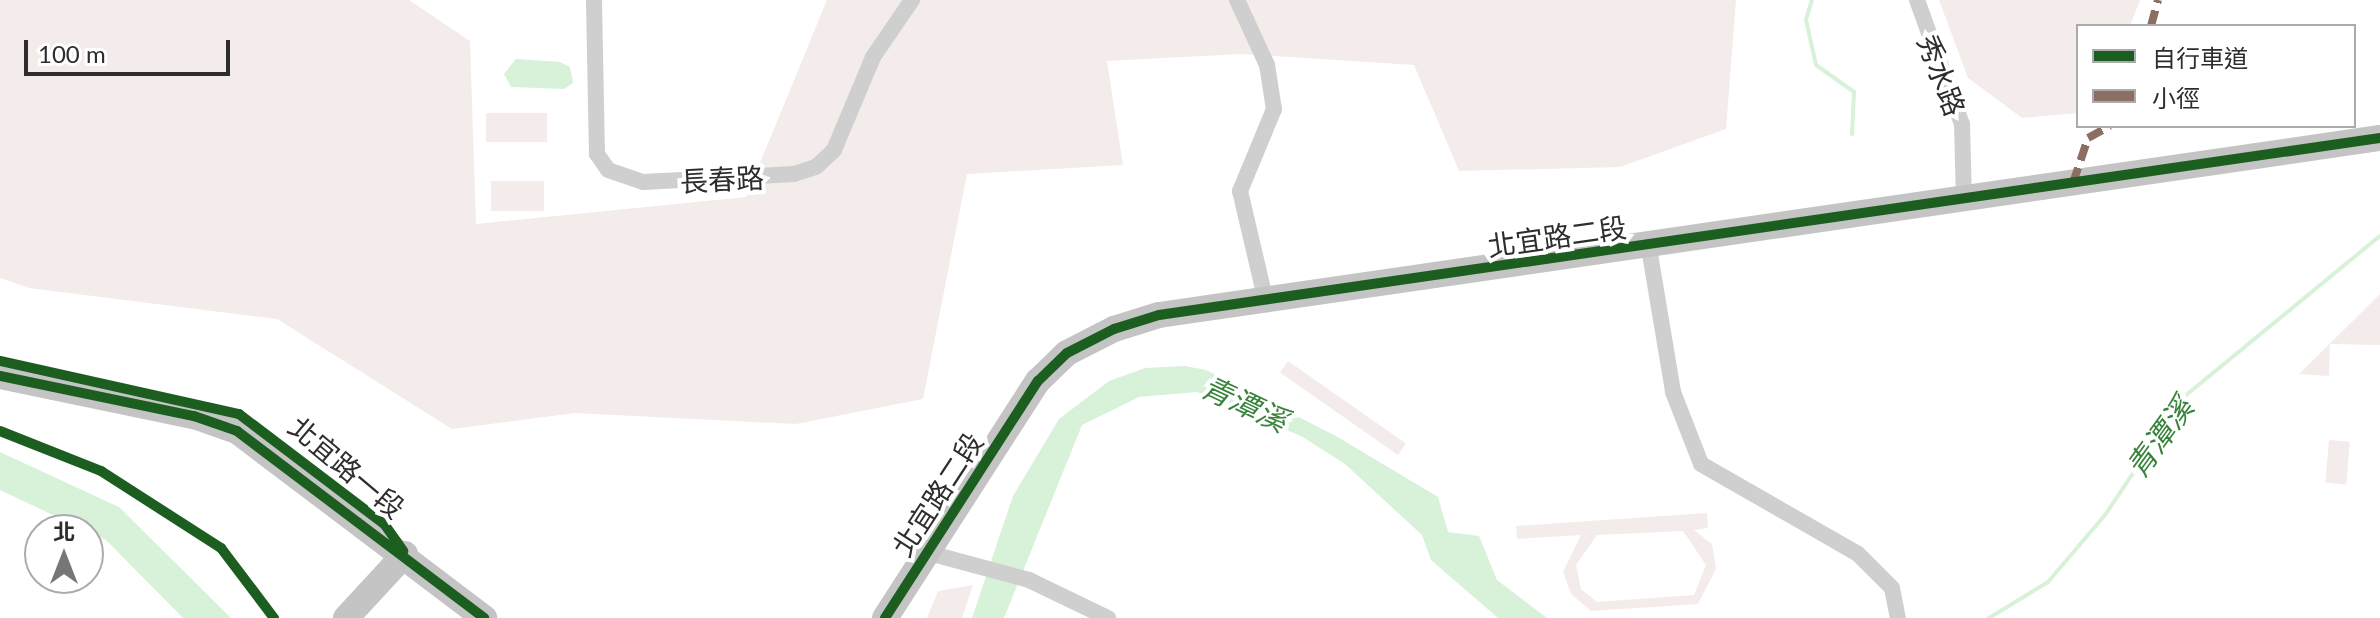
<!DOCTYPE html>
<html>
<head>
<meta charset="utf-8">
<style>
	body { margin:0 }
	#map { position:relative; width:2380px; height:618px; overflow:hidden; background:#fff; font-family:Lato,"Noto Sans TC",sans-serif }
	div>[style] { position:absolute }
	.green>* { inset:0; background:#f4eceb; transform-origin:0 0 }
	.water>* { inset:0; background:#d7f2d9 }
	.stream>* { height:4px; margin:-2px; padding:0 2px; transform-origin:2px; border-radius:2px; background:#d7f2d9 }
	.street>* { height:16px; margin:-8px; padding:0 8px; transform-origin:8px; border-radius:8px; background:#cfcfcf }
	.primary>* { height:26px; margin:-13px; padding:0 13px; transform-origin:13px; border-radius:13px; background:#c4c4c4 }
	.quiet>* { height:8px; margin-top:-4px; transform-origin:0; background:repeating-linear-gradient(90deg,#8d6e63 0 16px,transparent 0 24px) }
	.cycleway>* { height:10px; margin:-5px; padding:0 5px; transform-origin:5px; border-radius:5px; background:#1b5e20 }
	span { translate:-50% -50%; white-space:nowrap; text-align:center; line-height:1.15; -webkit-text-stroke:8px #fff; paint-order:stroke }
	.street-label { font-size:28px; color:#2d2d2d }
	.water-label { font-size:30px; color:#37833c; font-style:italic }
	.legend { position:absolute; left:2076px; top:24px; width:280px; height:104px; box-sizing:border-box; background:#fff; border:2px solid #ababab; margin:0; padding:10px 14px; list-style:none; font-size:24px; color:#2d2d2d }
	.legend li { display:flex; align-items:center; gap:16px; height:40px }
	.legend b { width:40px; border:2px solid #ababab }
	.north { position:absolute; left:24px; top:514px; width:80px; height:80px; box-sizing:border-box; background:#fff; border:2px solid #ababab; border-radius:50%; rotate:0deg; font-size:22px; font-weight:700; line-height:32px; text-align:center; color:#2d2d2d }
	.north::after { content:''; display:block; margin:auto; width:28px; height:36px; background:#767676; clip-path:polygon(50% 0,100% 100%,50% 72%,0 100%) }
	.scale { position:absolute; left:24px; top:40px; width:206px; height:36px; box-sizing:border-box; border:4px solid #2d2d2d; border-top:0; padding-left:10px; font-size:24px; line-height:28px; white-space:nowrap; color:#2d2d2d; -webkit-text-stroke:6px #fff; paint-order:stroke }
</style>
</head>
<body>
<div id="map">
	<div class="green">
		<i style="clip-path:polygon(0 0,409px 0,470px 41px,476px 224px,746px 197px,827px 0,1736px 0,1726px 129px,1620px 167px,1459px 171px,1414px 65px,1241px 54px,1107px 61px,1123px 165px,967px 174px,923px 399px,796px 424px,575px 413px,452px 429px,277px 319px,29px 288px,0 278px)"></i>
		<i style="clip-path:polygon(1939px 0,2140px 0,2130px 26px,2078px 26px,2078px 113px,2022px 118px,1968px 78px)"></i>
		<i style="left:486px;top:113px;width:61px;height:29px"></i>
		<i style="left:544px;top:181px;width:30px;height:53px;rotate:90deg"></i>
		<i style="clip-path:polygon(2380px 294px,2380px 345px,2330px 344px,2329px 376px,2299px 374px)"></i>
		<i style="left:1288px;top:361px;width:144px;height:14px;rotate:35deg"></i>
		<i style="left:2329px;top:440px;width:21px;height:43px;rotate:5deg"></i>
		<i style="clip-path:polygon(evenodd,1707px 513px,1708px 528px,1694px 530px,1712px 544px,1716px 569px,1698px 604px,1591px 611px,1571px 594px,1563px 572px,1581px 535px,1517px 539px,1516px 526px,1707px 513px,1683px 531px,1706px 565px,1694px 595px,1597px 602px,1581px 589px,1576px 565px,1597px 535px,1683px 531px)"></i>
		<i style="clip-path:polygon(973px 585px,962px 618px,927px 618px,938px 591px)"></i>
	</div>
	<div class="water">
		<i style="clip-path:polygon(516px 59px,560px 62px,570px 67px,573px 83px,564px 89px,511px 87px,504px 74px)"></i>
		<i style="clip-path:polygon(1185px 366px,1206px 370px,1336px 436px,1438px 497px,1448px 532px,1479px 536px,1497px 580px,1547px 618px,1498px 618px,1431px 560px,1422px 535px,1345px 464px,1301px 436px,1197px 392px,1139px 397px,1082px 425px,1004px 618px,972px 618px,1013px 496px,1059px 419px,1109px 381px,1145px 368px)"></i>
		<i style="clip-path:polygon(0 452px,119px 507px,231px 618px,183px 618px,106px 540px,0 490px)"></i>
	</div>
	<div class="stream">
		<i style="left:1812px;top:0;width:21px;rotate:107deg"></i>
		<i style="left:1806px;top:20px;width:46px;rotate:77.5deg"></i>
		<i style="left:1816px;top:65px;width:47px;rotate:35.4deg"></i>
		<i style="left:1854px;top:92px;width:42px;rotate:92.7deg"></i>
		<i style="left:1989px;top:618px;width:69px;rotate:-31.4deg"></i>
		<i style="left:2048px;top:582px;width:88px;rotate:-49.6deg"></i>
		<i style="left:2105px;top:515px;width:143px;rotate:-56.1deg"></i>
		<i style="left:2185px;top:396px;width:252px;rotate:-39.4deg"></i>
	</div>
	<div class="street">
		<i style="left:594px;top:0;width:154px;rotate:88.9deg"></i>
		<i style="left:597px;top:154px;width:19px;rotate:55deg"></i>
		<i style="left:608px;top:170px;width:37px;rotate:19deg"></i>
		<i style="left:643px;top:182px;width:151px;rotate:-3deg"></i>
		<i style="left:794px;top:174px;width:23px;rotate:-18deg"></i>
		<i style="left:816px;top:167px;width:25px;rotate:-43deg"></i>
		<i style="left:834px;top:150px;width:101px;rotate:-67.2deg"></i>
		<i style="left:873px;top:57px;width:69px;rotate:-55.6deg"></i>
		<i style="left:1237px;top:0;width:72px;rotate:65.2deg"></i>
		<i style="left:1267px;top:65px;width:45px;rotate:81deg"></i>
		<i style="left:1274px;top:109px;width:89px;rotate:112.5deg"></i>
		<i style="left:1240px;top:191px;width:114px;rotate:76.8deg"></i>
		<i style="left:1917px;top:0;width:132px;rotate:70.1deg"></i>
		<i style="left:1962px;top:124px;width:75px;rotate:88.5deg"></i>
		<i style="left:1649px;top:248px;width:146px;rotate:80.5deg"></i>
		<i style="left:1673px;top:392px;width:77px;rotate:68.7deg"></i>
		<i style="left:1701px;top:464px;width:181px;rotate:29.8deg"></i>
		<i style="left:1858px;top:554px;width:48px;rotate:45deg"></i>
		<i style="left:1892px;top:588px;width:31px;rotate:79deg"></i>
		<i style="left:929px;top:553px;width:104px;rotate:15.1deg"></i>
		<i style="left:1029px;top:580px;width:88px;rotate:25.7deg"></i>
	</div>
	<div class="primary">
		<i style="left:0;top:376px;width:198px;rotate:11.7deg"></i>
		<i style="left:194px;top:416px;width:46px;rotate:19.2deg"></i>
		<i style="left:237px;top:431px;width:310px;rotate:37.1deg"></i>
		<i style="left:346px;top:618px;width:87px;rotate:-47.3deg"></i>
		<i style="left:885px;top:618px;width:282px;rotate:-57.2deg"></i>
		<i style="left:1038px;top:381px;width:40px;rotate:-44deg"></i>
		<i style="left:1067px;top:353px;width:53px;rotate:-27.1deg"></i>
		<i style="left:1114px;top:329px;width:47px;rotate:-17.3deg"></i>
		<i style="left:1159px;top:315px;width:1234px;rotate:-8.25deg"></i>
	</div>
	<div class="quiet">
		<i style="left:2151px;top:26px;width:27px;rotate:-75deg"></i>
		<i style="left:2073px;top:183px;width:47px;rotate:-71.6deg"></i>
		<i style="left:2088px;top:138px;width:25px;rotate:-29deg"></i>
	</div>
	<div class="cycleway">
		<i style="left:0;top:361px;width:245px;rotate:12.5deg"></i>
		<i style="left:239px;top:414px;width:183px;rotate:37.2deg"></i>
		<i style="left:385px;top:525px;width:32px;rotate:55deg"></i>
		<i style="left:0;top:376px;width:198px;rotate:11.7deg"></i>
		<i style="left:194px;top:416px;width:46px;rotate:19.2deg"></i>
		<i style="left:237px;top:431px;width:310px;rotate:37.1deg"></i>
		<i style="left:0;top:431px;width:109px;rotate:21.6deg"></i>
		<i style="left:101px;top:471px;width:143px;rotate:32.7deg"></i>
		<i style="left:221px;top:548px;width:88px;rotate:52.9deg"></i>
		<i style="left:885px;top:618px;width:282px;rotate:-57.2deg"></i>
		<i style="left:1038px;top:381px;width:40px;rotate:-44deg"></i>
		<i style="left:1067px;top:353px;width:53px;rotate:-27.1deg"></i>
		<i style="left:1114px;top:329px;width:47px;rotate:-17.3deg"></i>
		<i style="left:1159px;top:315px;width:1234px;rotate:-8.25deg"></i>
	</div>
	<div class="street-label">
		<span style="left:1942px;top:75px;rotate:69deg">秀水路</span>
		<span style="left:722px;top:179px;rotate:-3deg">長春路</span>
		<span style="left:1557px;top:236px;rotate:-8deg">北宜路二段</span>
		<span style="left:347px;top:467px;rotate:40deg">北宜路一段</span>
		<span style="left:937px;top:494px;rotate:-57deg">北宜路二段</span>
	</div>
	<div class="water-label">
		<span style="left:1245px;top:403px;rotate:25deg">青潭溪</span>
		<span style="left:2159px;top:437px;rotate:-54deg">青潭溪</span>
	</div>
	<ul class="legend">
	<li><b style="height:10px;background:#1b5e20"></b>自行車道</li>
	<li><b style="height:10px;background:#8d6e63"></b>小徑</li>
	</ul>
	<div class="north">北</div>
	<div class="scale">100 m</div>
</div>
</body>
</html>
